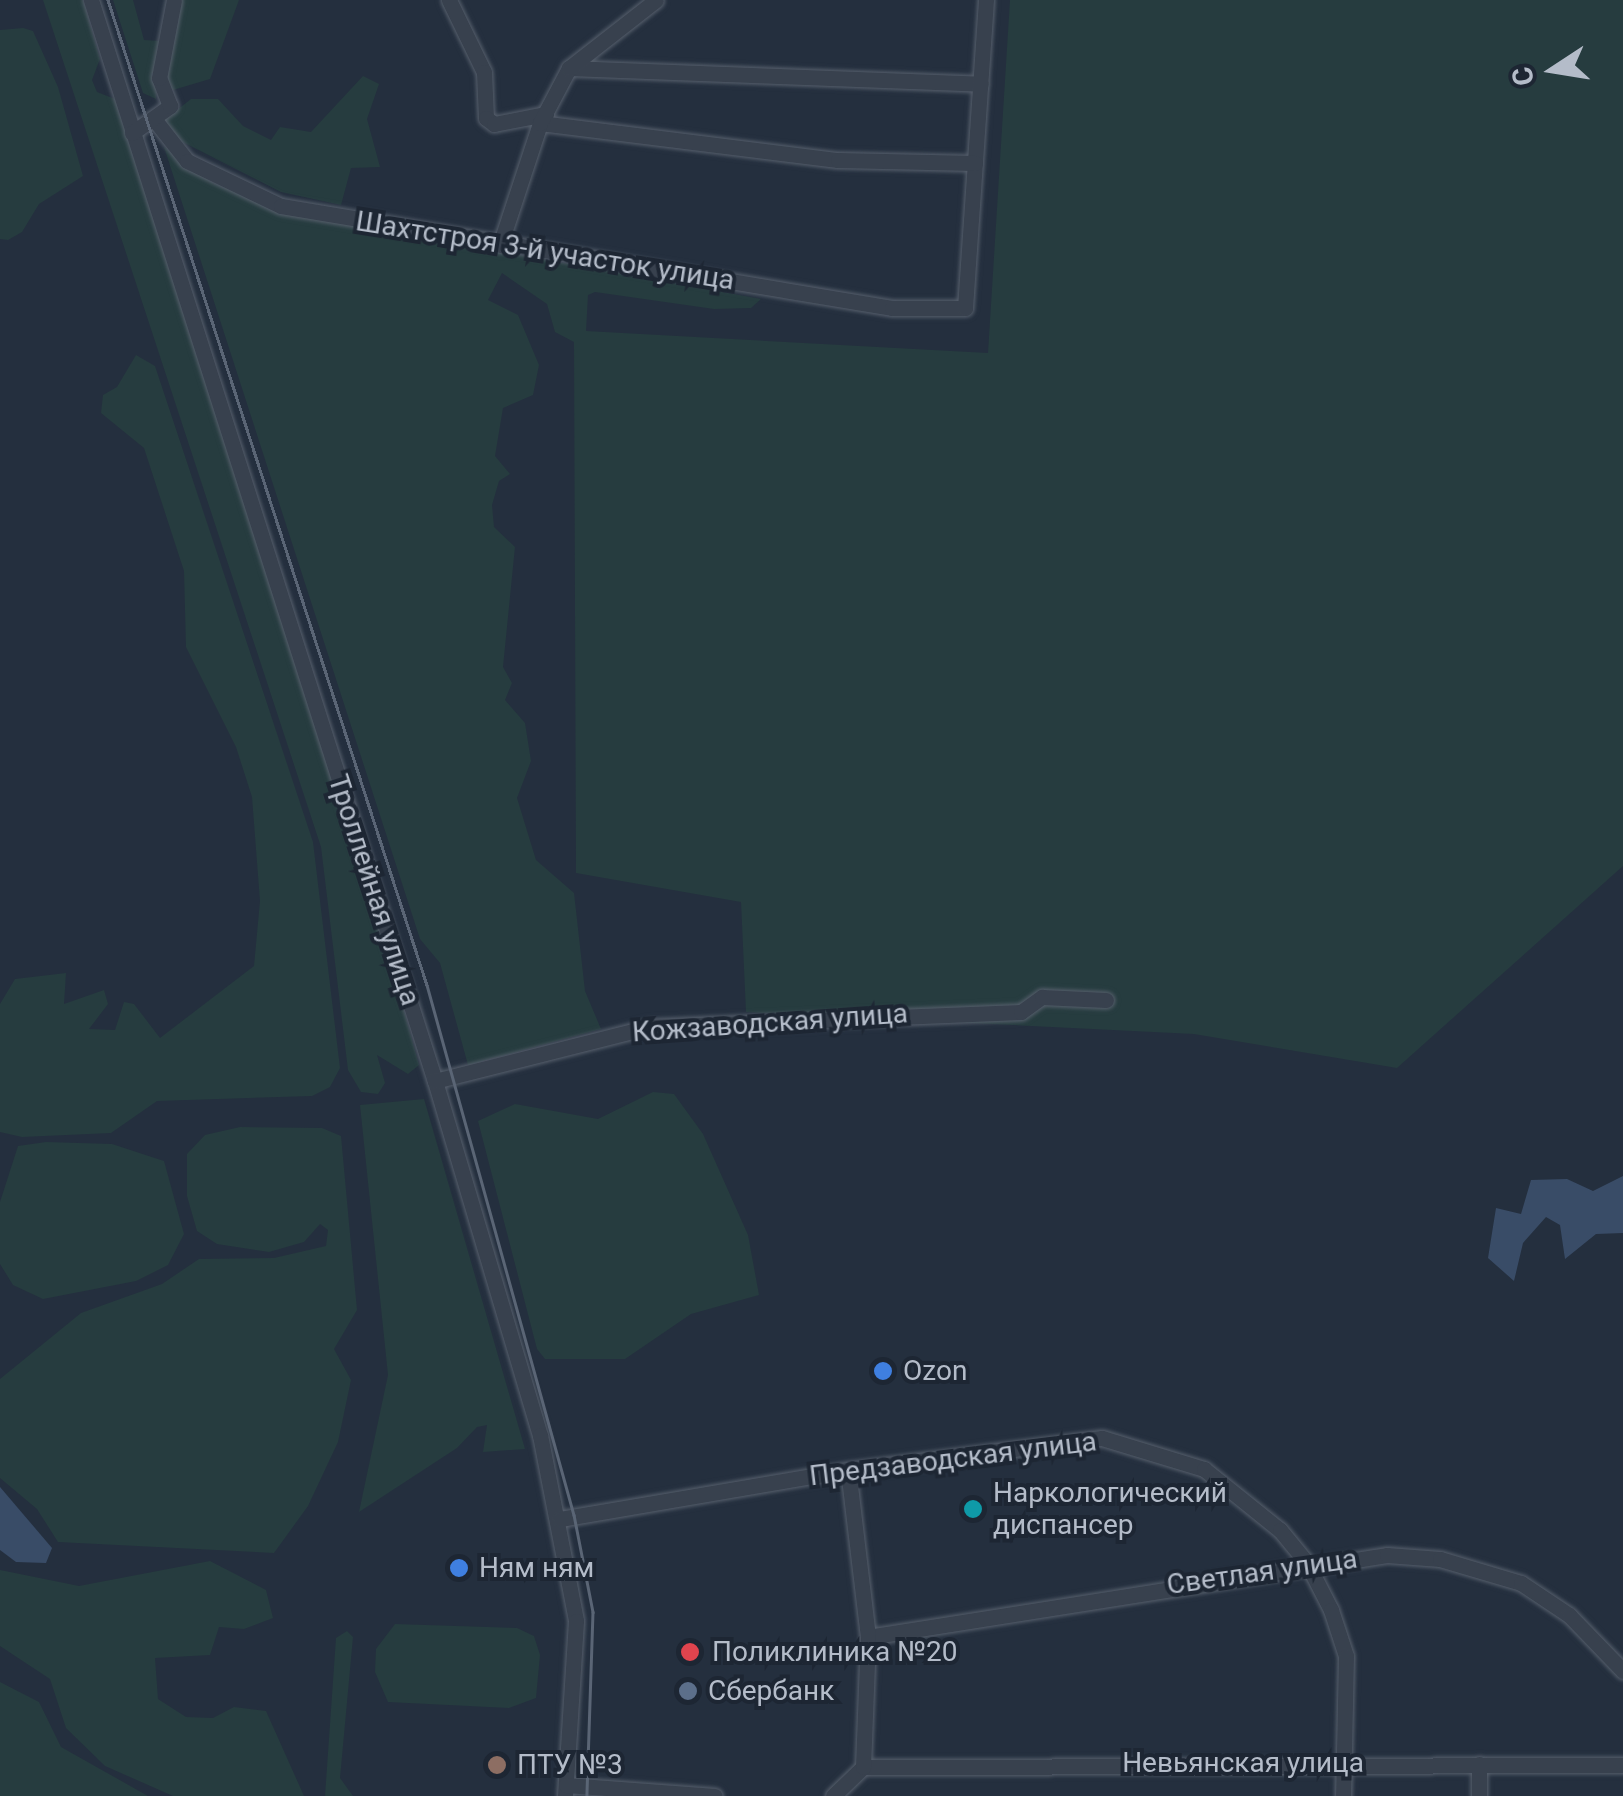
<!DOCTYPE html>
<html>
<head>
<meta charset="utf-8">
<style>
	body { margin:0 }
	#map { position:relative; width:1623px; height:1796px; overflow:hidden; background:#242f3e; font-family:Roboto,sans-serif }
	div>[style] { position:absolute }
	.green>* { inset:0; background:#263c3f }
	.water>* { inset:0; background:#394c67 }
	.roads { filter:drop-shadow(0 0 2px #565f6c) drop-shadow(0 0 2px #565f6c) }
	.minor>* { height:15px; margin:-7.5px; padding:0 7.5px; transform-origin:7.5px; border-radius:7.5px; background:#38414e }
	.tram>* { height:2.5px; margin:-1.25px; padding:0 1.25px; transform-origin:1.25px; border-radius:1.25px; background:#5a6575 }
	.dots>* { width:28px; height:28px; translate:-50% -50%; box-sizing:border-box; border:5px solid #1d2633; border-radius:50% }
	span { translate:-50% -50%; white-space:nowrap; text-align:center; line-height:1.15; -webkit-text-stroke:8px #1d2633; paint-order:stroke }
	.street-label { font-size:28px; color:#b4bcc9 }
	.poi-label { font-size:28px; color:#b4bcc9 }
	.left { translate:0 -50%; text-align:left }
	.north { position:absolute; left:1503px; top:20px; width:100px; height:100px; -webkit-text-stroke:8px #1d2633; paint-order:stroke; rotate:258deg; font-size:28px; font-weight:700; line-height:40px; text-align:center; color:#b4bcc9 }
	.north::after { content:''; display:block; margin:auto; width:35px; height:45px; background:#b4bcc9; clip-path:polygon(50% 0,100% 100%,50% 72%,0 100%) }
</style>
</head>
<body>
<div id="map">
	<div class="green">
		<i style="clip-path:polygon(43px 0,83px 0,100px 59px,92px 80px,97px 92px,115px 99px,395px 978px,419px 1065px,408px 1074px,377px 1055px,385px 1083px,378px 1094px,361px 1092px,348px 1070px,321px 847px)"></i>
		<i style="clip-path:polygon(113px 0,133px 0,144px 40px,159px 41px,156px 99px,143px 93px)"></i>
		<i style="clip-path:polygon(180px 0,239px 0,210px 79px,173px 90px,166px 87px)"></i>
		<i style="clip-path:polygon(1010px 0,1623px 0,1623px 866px,1397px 1068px,1194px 1034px,746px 1012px,741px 902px,576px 873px,574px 342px,555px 332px,547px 304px,502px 273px,488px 300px,518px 315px,539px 365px,533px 395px,503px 408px,495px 456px,510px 474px,499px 481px,492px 505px,494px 527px,515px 547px,503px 667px,512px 683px,505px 700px,525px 723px,531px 761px,517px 798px,536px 860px,574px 893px,585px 991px,601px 1029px,468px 1065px,440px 963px,420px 939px,164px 147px,213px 183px,285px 212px,761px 299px,751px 308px,714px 309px,595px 292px,588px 295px,586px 331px,988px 353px)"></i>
		<i style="clip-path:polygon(23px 28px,33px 31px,58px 87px,83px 176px,39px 204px,22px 232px,8px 240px,0 239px,0 30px)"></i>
		<i style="clip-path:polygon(363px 76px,379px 84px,367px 119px,380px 167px,351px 168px,341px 205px,281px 192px,167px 134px,163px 121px,191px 99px,218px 99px,243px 126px,271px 140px,280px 127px,311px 132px)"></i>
		<i style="clip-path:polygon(136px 355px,155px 366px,313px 842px,340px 1068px,330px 1087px,312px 1096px,157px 1101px,111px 1133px,22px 1137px,0 1132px,0 1004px,15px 979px,66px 973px,64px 1004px,104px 990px,108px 1004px,89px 1029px,115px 1030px,124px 1002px,134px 1004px,160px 1038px,254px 966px,260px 901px,252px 797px,236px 747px,186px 647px,184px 571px,144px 448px,101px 413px,103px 395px,117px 387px)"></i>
		<i style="clip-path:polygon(653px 1092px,674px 1094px,703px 1134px,748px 1235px,759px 1295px,691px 1314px,625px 1359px,545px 1359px,537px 1349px,478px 1121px,515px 1104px,598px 1119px)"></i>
		<i style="clip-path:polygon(424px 1099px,525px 1449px,483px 1452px,487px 1425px,477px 1427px,457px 1448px,359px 1512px,388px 1375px,360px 1105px)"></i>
		<i style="clip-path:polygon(240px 1127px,322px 1128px,341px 1136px,357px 1310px,334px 1349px,351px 1380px,338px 1442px,308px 1506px,274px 1553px,58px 1542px,37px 1509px,0 1478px,0 1379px,81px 1313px,162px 1284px,199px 1259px,274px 1258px,326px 1246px,328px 1230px,320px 1224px,304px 1242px,269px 1252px,217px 1244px,197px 1231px,187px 1196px,187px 1154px,205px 1135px)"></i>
		<i style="clip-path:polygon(46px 1142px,112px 1144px,164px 1161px,184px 1234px,168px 1265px,136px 1281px,43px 1299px,13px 1285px,0 1264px,0 1202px,18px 1146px)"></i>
		<i style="clip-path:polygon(210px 1561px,266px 1590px,273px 1618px,244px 1629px,219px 1627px,210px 1655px,155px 1658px,158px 1699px,186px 1717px,213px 1718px,234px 1707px,266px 1711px,304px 1796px,173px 1796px,105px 1766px,66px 1728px,50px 1679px,0 1646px,0 1570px,79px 1586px)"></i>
		<i style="clip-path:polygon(395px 1624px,517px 1628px,534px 1636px,540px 1655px,536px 1698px,509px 1708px,388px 1702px,375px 1672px,376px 1649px)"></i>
		<i style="clip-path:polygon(347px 1631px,353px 1637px,340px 1778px,353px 1796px,325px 1796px,336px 1638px)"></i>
		<i style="clip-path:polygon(0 1682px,39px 1702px,61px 1747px,148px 1796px,0 1796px)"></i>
	</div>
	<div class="water">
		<i style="clip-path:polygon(1623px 1176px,1623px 1233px,1596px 1234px,1565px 1259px,1560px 1225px,1546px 1217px,1523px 1243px,1514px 1281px,1488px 1258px,1496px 1208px,1521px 1214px,1531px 1180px,1567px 1179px,1593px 1191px)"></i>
		<i style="clip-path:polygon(0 1487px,52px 1548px,46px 1563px,16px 1562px,0 1550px)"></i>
	</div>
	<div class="roads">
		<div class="minor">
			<i style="left:91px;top:0;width:1134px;rotate:72.35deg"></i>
			<i style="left:435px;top:1081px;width:369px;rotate:73.5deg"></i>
			<i style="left:540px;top:1435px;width:189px;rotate:79deg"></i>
			<i style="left:576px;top:1621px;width:175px;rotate:93.6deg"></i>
			<i style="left:449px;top:0;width:80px;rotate:64.1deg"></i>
			<i style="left:484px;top:72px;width:46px;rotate:87.5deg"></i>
			<i style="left:486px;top:118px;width:10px;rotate:37deg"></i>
			<i style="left:494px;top:124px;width:53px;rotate:-10.9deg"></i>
			<i style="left:569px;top:68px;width:412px;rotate:2.2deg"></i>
			<i style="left:154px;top:119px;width:53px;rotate:51.8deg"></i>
			<i style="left:187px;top:161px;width:104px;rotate:25.6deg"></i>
			<i style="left:281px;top:206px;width:619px;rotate:9.48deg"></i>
			<i style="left:892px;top:308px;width:73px"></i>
			<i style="left:965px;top:308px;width:309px;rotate:-86.1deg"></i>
			<i style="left:540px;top:123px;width:300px;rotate:7.1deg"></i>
			<i style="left:838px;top:160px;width:137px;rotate:1.3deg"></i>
			<i style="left:132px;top:133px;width:47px;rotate:-35.4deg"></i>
			<i style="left:170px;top:106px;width:30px;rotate:-111deg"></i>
			<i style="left:159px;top:78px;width:79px;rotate:-79.1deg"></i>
			<i style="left:500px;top:245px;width:128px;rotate:-71.8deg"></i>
			<i style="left:540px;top:123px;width:62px;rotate:-62.2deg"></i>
			<i style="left:569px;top:68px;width:110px;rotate:-38deg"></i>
			<i style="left:435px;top:1081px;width:221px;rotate:-14.2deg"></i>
			<i style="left:649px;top:1027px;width:372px;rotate:-2.3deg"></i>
			<i style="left:1021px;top:1012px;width:26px;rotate:-36deg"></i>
			<i style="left:1042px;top:997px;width:64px;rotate:2.7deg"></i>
			<i style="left:560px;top:1519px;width:292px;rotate:-9.7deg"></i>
			<i style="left:848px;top:1470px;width:256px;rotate:-7.2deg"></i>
			<i style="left:1102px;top:1438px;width:107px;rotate:16.9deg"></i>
			<i style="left:1204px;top:1469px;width:97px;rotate:38.8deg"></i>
			<i style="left:1280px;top:1530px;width:43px;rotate:50.7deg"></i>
			<i style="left:1307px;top:1563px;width:53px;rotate:62.9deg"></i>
			<i style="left:1331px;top:1610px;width:48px;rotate:71.9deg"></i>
			<i style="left:1346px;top:1656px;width:140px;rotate:91.2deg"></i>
			<i style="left:868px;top:1637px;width:525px;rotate:-8.98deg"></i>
			<i style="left:1387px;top:1555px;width:53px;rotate:4.3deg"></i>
			<i style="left:1440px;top:1559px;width:84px;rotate:16.5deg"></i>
			<i style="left:1521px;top:1583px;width:58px;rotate:33.7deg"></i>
			<i style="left:1569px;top:1615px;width:78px;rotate:46deg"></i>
			<i style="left:1479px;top:1764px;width:32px;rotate:90deg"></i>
			<i style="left:863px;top:1767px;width:760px;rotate:-0.15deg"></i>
			<i style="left:566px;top:1785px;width:149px;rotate:4.2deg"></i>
			<i style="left:833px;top:1796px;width:42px;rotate:-44deg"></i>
			<i style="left:863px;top:1767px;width:130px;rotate:-87.8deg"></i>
			<i style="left:868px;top:1637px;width:168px;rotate:-96.8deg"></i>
		</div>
	</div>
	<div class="tram">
		<i style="left:108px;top:0;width:1035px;rotate:72.06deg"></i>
		<i style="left:427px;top:985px;width:550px;rotate:74.5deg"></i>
		<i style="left:574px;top:1515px;width:99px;rotate:78.9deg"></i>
		<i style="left:593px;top:1612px;width:184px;rotate:91.9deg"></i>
	</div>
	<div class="dots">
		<i style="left:883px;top:1371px;background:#3f7fe0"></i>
		<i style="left:973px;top:1509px;background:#0f9aa8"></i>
		<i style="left:459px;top:1568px;background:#3f7fe0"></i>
		<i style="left:690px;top:1652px;background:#e0444e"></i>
		<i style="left:688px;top:1691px;background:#5c6f8a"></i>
		<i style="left:497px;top:1765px;background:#8d6e63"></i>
	</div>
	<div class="street-label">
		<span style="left:545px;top:251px;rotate:9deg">Шахтстроя 3-й участок улица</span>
		<span style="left:374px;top:890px;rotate:72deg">Троллейная улица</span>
		<span style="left:770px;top:1023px;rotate:-4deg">Кожзаводская улица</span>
		<span style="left:953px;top:1459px;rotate:-7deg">Предзаводская улица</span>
		<span style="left:1262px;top:1572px;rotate:-8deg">Светлая улица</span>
		<span style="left:1243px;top:1763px">Невьянская улица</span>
	</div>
	<div class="poi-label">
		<span class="left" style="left:903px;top:1371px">Ozon</span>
		<span class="left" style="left:993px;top:1509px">Наркологический<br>диспансер</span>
		<span class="left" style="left:479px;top:1568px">Ням ням</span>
		<span class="left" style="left:712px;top:1652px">Поликлиника №20</span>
		<span class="left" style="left:708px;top:1691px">Сбербанк</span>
		<span class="left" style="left:517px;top:1765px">ПТУ №3</span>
	</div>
	<div class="north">С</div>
</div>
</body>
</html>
